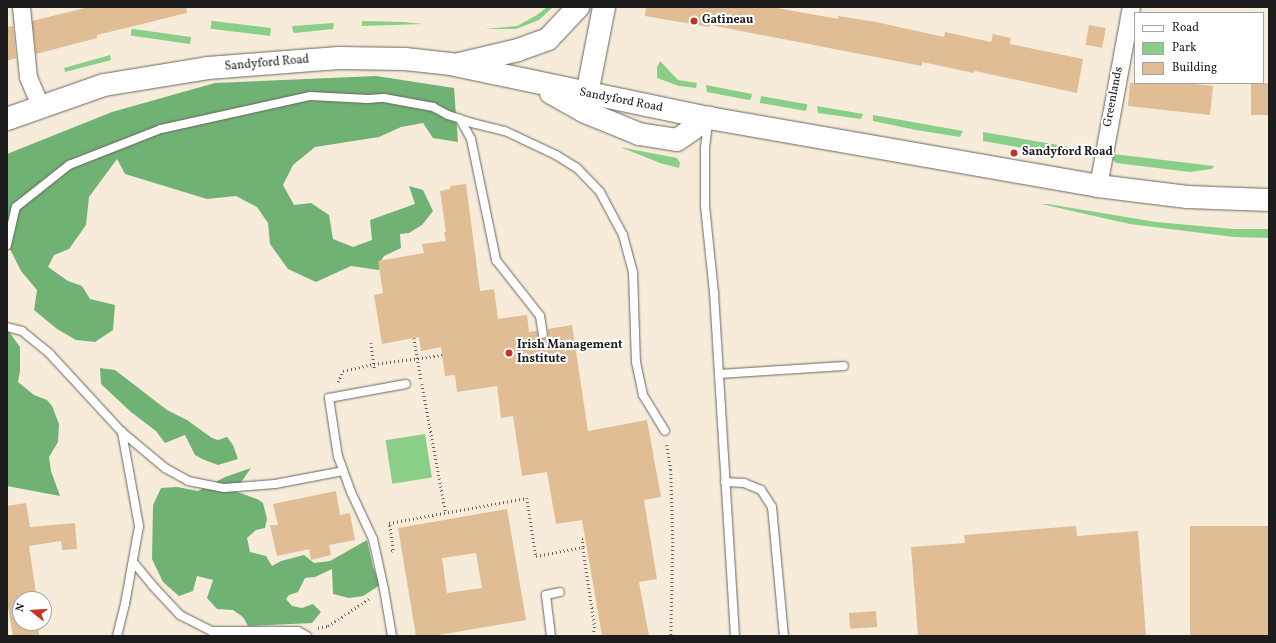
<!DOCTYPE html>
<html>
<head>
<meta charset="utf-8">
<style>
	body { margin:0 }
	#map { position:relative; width:1276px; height:643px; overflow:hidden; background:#f7ecd9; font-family:Vollkorn,serif }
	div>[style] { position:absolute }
	.green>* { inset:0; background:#8acf88; transform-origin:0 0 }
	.forest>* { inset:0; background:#6fb274 }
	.building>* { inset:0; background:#e0bd94; transform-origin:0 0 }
	.path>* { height:2.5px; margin-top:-1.25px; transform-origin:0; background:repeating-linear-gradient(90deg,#69655e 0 1px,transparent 0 4px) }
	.roads { filter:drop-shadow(0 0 1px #69655e) drop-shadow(0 0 1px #69655e) }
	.lane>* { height:8px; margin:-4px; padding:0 4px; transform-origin:4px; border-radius:4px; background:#fff }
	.street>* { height:17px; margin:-8.5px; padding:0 8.5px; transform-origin:8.5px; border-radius:8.5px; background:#fff }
	.secondary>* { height:22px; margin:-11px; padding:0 11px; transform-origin:11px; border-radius:11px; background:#fff }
	.dots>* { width:11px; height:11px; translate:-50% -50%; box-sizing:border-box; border:2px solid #fff; border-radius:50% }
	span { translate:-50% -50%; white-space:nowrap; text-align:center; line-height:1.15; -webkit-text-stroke:4px #fff; paint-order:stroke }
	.poi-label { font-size:12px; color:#1c1c1c; font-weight:700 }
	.left { translate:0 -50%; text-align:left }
	.street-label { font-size:12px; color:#1c1c1c }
	.frame { position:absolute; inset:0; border:8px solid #1c1c1c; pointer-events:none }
	.legend { position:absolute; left:1134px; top:12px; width:130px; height:72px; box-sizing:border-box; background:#fff; border:1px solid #a4a4a4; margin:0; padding:5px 7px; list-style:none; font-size:12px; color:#1c1c1c }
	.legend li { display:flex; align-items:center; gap:8px; height:20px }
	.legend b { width:20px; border:1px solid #a4a4a4 }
	.north { position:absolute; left:12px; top:591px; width:40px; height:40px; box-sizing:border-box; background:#fff; border:1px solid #a4a4a4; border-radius:50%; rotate:287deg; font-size:11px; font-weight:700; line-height:16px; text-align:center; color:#1c1c1c }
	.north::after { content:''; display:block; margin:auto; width:14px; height:18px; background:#c8321e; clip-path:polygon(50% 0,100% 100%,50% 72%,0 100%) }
</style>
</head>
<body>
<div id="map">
	<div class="green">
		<i style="clip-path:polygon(547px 7px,553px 7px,539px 20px,516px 29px,484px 29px,517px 26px,537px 15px)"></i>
		<i style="clip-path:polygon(362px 21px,404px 22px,423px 24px,362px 26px)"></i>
		<i style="clip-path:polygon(334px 23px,333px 29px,295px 33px,293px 32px,292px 26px)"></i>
		<i style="left:271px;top:28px;width:8px;height:60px;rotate:97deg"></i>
		<i style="left:191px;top:37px;width:7px;height:60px;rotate:98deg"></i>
		<i style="clip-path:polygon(110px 55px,111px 60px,65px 72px,64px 68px)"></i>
		<i style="clip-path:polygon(660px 61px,678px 80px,697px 83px,696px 88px,679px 86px,657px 78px,657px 67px)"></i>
		<i style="clip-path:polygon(706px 85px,752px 94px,751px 99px,749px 100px,707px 92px)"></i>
		<i style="left:761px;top:96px;width:47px;height:7px;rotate:10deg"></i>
		<i style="clip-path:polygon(817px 106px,863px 114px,861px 119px,818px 113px)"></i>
		<i style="clip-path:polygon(873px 115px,963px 131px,960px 137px,916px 130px,873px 121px)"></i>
		<i style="clip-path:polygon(983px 132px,1075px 148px,1074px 154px,1071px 156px,983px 141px)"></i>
		<i style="clip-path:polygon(620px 147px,677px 158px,680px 163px,679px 168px,660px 163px)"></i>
		<i style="clip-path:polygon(1113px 155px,1113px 154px,1214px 166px,1212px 169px,1190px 172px,1116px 163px,1113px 160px)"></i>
		<i style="clip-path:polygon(1041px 204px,1048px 204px,1156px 222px,1233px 229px,1269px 229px,1269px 238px,1234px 237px,1130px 224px)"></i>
		<i style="left:425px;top:434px;width:44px;height:40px;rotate:81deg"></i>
	</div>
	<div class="forest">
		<i style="clip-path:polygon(376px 76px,454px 88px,458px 142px,433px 138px,423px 123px,401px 127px,379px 137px,315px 147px,293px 165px,283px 185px,294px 205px,311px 203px,329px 215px,333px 239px,353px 247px,372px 240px,370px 220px,415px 204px,409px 186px,423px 190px,433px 211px,422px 225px,409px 233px,400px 234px,401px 248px,384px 256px,380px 262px,379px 270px,351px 266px,316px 282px,288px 269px,270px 244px,268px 223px,257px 207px,236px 196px,207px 199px,125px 174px,117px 159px,89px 197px,86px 225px,69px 249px,54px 255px,48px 267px,68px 281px,82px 286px,90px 299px,115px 305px,113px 330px,95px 342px,76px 340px,57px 329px,34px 310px,37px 290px,21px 271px,7px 243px,7px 154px,112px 112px,215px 83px)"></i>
		<i style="clip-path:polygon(7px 329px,20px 347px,20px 371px,18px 382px,34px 395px,47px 400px,52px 406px,59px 424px,58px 442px,49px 457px,51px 471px,60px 496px,7px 486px)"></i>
		<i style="clip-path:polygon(100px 368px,115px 370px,167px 410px,187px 420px,212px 438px,218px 440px,227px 437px,233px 445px,238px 459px,218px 465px,202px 459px,195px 455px,185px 435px,165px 443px,156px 431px,131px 412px,101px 384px)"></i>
		<i style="clip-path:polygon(251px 468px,235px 491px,257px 499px,263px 503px,267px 519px,265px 528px,256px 530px,247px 538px,250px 552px,266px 556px,272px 566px,281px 561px,304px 555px,314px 563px,330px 561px,367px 540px,373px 567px,380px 585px,363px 596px,349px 598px,333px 594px,332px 569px,315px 577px,305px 578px,298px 592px,289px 595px,286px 599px,292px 606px,302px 608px,313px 604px,321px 612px,312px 623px,248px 626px,243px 617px,233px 610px,217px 609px,207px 598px,213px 580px,197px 576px,193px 591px,179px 596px,163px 582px,152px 559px,153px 505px,161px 488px,177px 487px,198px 491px,225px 477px)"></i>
	</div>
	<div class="building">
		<i style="clip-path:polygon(89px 7px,186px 7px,187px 13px,97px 35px,97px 38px,36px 54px,32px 21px)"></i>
		<i style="clip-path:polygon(646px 7px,772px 7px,838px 19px,838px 16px,876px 22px,944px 37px,945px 32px,991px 42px,993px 34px,1011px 38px,1010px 44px,1083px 59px,1077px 93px,975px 71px,974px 73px,922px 62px,922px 66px,710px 25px,709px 27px,645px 16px)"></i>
		<i style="left:1089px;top:25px;width:17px;height:20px;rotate:10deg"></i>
		<i style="clip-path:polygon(13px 26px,16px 58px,7px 61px,7px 27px)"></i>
		<i style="clip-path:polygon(1130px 83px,1187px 83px,1213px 86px,1210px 115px,1128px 106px)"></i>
		<i style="left:1251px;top:83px;width:18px;height:32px"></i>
		<i style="clip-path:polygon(466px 184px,480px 291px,494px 289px,498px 319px,527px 315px,529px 332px,537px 331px,539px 337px,544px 339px,548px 336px,548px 329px,572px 325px,588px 431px,647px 420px,661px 497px,644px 500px,657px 579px,639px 582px,649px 636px,602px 636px,582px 520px,556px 524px,547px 472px,522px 476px,513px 416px,501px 418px,497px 386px,457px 392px,455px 375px,445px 376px,441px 347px,421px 351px,419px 337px,382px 344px,374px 295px,383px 293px,378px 261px,424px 253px,422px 244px,446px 241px,444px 232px,446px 232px,440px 191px,450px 189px,450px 186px)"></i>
		<i style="clip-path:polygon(336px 491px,340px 515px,350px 513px,355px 540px,329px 545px,331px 555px,311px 560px,309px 549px,277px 556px,270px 525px,278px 525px,273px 504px)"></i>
		<i style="clip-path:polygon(26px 503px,30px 527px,75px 523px,77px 549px,62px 550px,61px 541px,29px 546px,37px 599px,20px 599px,20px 623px,38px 623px,39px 636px,13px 636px,7px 601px,7px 506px)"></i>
		<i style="clip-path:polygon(evenodd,507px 509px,526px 620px,433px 636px,416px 636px,398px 528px,507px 509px,476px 553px,482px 588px,447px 593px,442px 558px,476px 553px)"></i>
		<i style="clip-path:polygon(1076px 526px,1077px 536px,1138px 531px,1146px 636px,918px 636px,911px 547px,965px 543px,964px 535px)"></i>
		<i style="left:1269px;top:526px;width:110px;height:79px;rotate:90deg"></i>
		<i style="left:876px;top:611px;width:16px;height:27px;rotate:86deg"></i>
	</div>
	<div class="path">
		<i style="left:414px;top:338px;width:42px;rotate:80.3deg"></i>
		<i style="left:371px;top:343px;width:27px;rotate:82deg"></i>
		<i style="left:338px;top:382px;width:12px;rotate:-66deg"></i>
		<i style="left:343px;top:371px;width:32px;rotate:-13deg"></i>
		<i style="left:374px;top:364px;width:69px;rotate:-7.5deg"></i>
		<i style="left:422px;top:384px;width:131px;rotate:79.5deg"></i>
		<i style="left:667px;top:445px;width:25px;rotate:81deg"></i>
		<i style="left:671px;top:470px;width:72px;rotate:88.4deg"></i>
		<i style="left:673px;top:542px;width:94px;rotate:91.2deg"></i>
		<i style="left:583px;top:548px;width:80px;rotate:81.4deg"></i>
		<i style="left:595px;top:627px;width:9px;rotate:103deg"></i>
		<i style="left:391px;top:551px;width:2px;rotate:-27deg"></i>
		<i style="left:393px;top:550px;width:27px;rotate:-98deg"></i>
		<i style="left:389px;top:523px;width:140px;rotate:-10.3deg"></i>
		<i style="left:527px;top:498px;width:59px;rotate:81.2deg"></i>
		<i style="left:536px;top:556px;width:48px;rotate:-10.8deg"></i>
		<i style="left:583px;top:547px;width:8px;rotate:-97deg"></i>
		<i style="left:582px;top:539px;width:4px"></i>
		<i style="left:318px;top:628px;width:10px;rotate:-11deg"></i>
		<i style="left:328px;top:626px;width:50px;rotate:-33.7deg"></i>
	</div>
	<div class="roads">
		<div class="lane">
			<i style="left:460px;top:119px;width:23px;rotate:61deg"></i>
			<i style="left:471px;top:139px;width:124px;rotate:78.3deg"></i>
			<i style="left:496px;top:260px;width:71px;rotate:51.8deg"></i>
			<i style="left:540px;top:316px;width:18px;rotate:81deg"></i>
			<i style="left:708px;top:123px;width:26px;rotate:97deg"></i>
			<i style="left:705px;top:149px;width:57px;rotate:90deg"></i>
			<i style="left:705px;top:206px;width:87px;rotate:84.1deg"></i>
			<i style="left:714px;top:293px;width:344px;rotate:86.5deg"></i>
			<i style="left:7px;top:245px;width:39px;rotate:-77deg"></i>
			<i style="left:16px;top:207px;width:68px;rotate:-38.4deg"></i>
			<i style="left:69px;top:165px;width:99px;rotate:-21.4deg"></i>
			<i style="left:161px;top:129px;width:153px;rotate:-12.5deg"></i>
			<i style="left:310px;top:96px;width:58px;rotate:3deg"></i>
			<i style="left:368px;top:99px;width:16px;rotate:-4deg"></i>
			<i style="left:384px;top:98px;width:50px;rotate:10.4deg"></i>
			<i style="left:433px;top:107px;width:17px;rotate:28deg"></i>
			<i style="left:448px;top:115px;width:25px;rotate:18deg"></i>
			<i style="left:472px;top:123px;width:34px;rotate:14deg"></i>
			<i style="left:505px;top:131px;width:56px;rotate:25.2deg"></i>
			<i style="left:556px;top:155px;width:25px;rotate:32deg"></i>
			<i style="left:577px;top:168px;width:33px;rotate:46deg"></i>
			<i style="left:600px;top:192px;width:49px;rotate:61.9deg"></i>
			<i style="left:623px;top:235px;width:39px;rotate:75deg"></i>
			<i style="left:633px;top:273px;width:89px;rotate:88.1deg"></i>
			<i style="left:636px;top:362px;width:34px;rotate:78deg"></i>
			<i style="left:643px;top:395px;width:42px;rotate:58.6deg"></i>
			<i style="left:7px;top:327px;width:16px;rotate:15deg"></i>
			<i style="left:22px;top:331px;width:35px;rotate:39deg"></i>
			<i style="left:49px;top:353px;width:108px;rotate:47.3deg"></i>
			<i style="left:122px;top:432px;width:56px;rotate:39.9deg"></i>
			<i style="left:165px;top:468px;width:26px;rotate:29deg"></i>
			<i style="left:188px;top:481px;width:37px;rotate:11deg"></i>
			<i style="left:224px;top:488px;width:51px;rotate:-4.5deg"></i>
			<i style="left:275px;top:484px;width:69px;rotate:-10.8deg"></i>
			<i style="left:719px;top:374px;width:125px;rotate:-3.7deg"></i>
			<i style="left:725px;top:482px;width:19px;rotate:3deg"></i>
			<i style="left:744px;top:483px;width:18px;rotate:22deg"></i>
			<i style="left:761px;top:490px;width:20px;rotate:57deg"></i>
			<i style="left:772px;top:507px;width:130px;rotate:84.7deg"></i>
			<i style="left:133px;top:562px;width:30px;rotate:50deg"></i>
			<i style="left:152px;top:585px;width:41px;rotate:47deg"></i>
			<i style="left:180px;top:615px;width:36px;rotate:27deg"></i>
			<i style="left:212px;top:631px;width:86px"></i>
			<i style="left:298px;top:631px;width:10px;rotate:29deg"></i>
			<i style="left:117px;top:636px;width:33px;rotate:-76deg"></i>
			<i style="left:125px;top:604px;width:79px;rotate:-79.8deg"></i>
			<i style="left:139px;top:526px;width:96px;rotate:-100.3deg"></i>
			<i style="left:392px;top:636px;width:48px;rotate:-99.7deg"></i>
			<i style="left:384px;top:589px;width:51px;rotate:-102.4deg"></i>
			<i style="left:373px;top:539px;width:52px;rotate:-115.1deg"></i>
			<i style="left:351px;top:492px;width:37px;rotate:-110deg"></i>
			<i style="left:338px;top:457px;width:60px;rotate:-98.7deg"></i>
			<i style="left:329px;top:398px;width:78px;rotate:-10.3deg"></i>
			<i style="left:551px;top:636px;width:41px;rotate:-97deg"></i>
			<i style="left:546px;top:595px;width:14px;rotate:-12deg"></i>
		</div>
		<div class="street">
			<i style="left:21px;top:7px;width:70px;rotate:84.3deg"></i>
			<i style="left:28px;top:77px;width:33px;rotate:67deg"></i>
			<i style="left:1098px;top:186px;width:182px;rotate:-79.6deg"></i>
		</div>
		<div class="secondary">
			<i style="left:459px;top:64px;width:61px;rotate:-13.3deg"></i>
			<i style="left:518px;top:50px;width:32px;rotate:-20deg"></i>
			<i style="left:548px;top:39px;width:44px;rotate:-46.8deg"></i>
			<i style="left:551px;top:93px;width:37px;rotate:29deg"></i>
			<i style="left:583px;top:111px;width:61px;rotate:22.3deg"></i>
			<i style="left:639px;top:134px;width:38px;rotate:9deg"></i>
			<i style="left:677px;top:140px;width:39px;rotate:-35deg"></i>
			<i style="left:587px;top:94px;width:89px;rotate:-78.9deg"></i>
			<i style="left:7px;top:119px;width:103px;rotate:-19.3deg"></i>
			<i style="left:104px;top:85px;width:105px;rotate:-9.3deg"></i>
			<i style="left:208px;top:68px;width:131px;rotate:-4.4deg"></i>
			<i style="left:339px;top:58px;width:66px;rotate:0.9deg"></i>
			<i style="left:405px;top:59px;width:45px;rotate:6.3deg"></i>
			<i style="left:450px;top:64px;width:265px;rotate:11.8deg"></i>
			<i style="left:709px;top:118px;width:395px;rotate:9.9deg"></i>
			<i style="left:1098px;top:186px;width:90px;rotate:7deg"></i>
			<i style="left:1187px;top:197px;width:82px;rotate:2.1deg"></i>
		</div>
	</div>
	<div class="dots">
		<i style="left:694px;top:21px;background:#c8321e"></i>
		<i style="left:1014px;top:153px;background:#c8321e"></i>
		<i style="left:509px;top:353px;background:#c8321e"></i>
	</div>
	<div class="poi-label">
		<span class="left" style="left:702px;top:21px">Gatineau</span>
		<span class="left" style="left:1022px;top:153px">Sandyford Road</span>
		<span class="left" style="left:517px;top:353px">Irish Management<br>Institute</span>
	</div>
	<div class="street-label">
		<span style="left:267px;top:64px;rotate:-5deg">Sandyford Road</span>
		<span style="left:1114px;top:97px;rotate:-79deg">Greenlands</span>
		<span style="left:621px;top:101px;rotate:11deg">Sandyford Road</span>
	</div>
	<div class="frame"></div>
	<ul class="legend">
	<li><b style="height:5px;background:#fff"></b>Road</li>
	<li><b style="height:11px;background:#8acf88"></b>Park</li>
	<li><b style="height:11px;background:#e0bd94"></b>Building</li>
	</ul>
	<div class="north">N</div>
</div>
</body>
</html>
